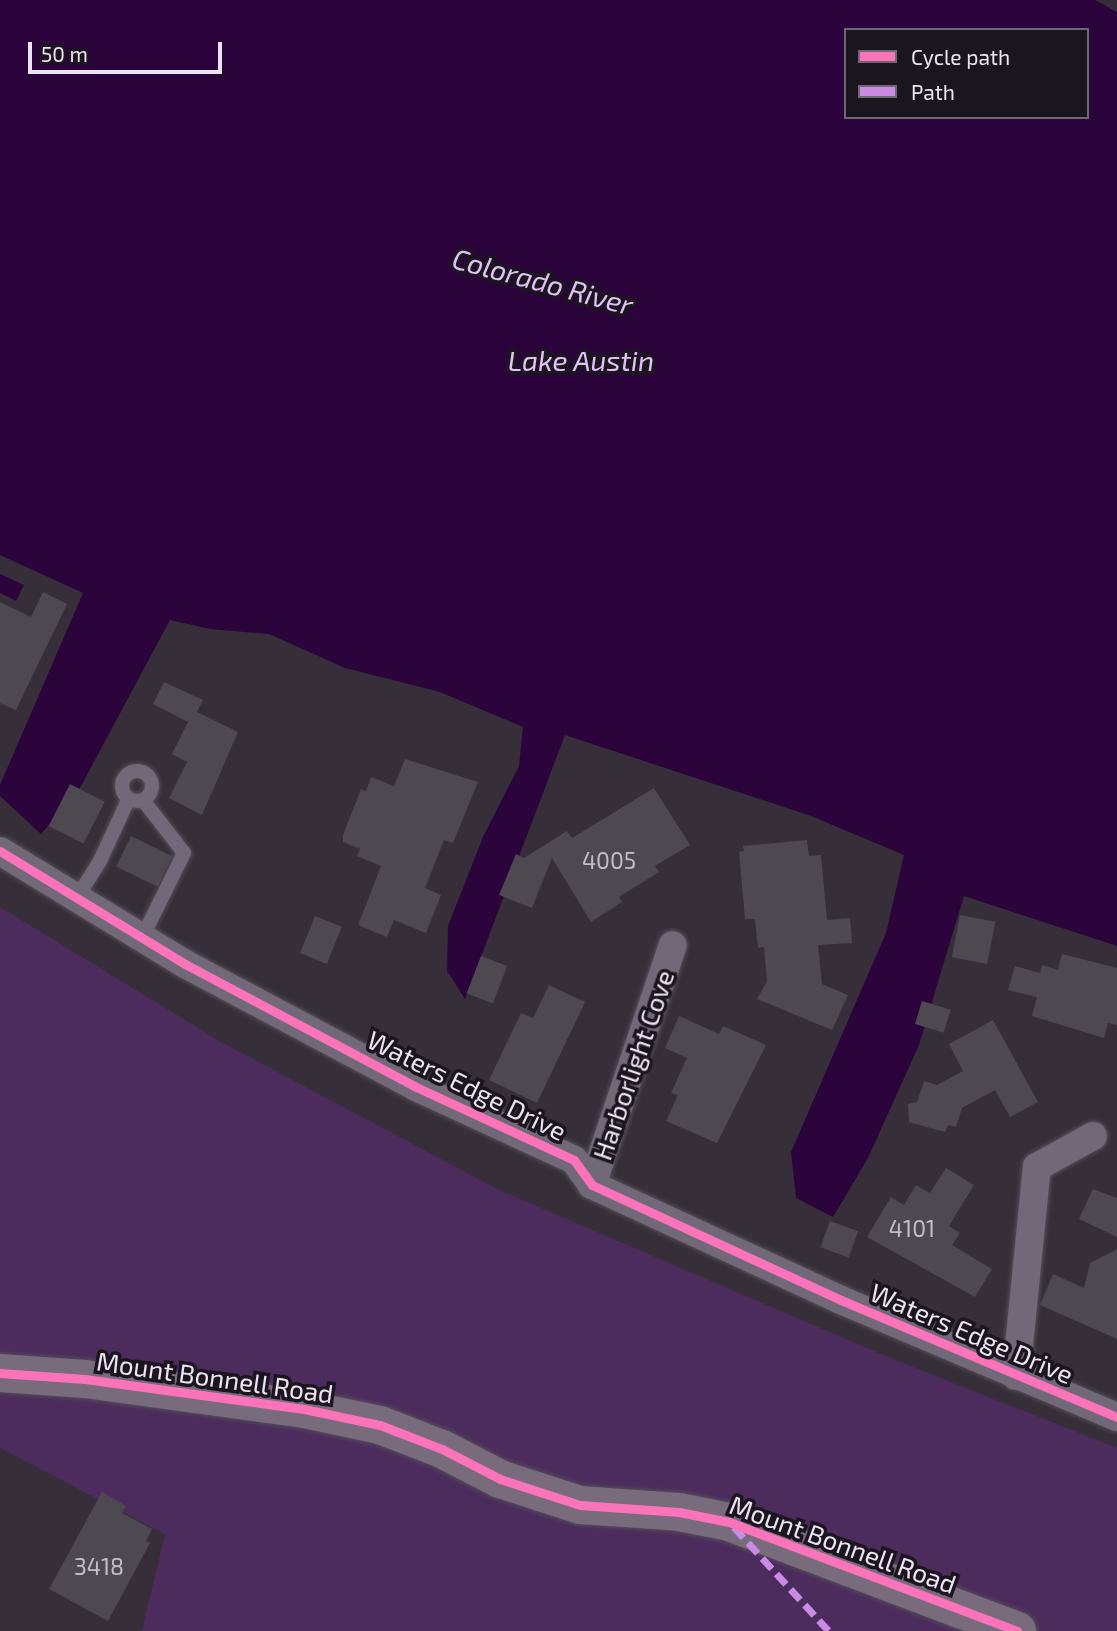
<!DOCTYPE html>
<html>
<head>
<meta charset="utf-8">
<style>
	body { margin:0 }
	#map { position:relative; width:1117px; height:1631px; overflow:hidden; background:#362f3a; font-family:"Exo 2",sans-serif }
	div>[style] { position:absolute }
	.green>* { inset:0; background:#4c2c5d }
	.water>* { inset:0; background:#2a043b }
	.building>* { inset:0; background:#4e4851; transform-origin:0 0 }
	.roads { filter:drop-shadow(0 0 2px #524d57) drop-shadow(0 0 2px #524d57) }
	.lane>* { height:14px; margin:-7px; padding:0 7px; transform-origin:7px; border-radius:7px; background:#726978 }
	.lane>.ring { margin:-7px; padding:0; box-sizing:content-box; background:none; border:14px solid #726978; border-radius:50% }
	.street>* { height:28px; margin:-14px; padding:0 14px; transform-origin:14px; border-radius:14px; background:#726978 }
	.secondary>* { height:38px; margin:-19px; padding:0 19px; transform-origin:19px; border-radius:19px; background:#776b7c }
	.quiet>* { height:7px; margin-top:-3.5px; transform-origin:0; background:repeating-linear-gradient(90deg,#ca8be6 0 14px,transparent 0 21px) }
	.cycleway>* { height:9px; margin:-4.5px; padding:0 4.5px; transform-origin:4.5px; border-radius:4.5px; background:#fb73b8 }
	span { translate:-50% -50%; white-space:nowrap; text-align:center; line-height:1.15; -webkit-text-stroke:7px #1b151f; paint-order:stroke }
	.number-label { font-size:23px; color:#c5bdca }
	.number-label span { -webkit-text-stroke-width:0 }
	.street-label { font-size:26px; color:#ede4f2 }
	.water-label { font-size:28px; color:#e4c0f8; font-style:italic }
	.legend { position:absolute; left:844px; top:28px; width:245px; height:91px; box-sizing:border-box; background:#1b151f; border:2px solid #6f6873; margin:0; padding:9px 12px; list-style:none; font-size:21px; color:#ede4f2 }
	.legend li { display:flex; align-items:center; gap:14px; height:35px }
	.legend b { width:35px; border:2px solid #6f6873 }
	.scale { position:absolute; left:28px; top:42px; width:194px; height:32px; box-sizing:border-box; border:4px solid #ede4f2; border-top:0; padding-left:9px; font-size:21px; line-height:24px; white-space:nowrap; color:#ede4f2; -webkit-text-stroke:5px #1b151f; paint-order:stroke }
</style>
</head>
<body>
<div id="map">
	<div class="green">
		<i style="clip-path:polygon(0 907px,221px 1042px,499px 1190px,888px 1357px,1117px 1448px,1117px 1631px,142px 1631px,165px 1534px,0 1448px)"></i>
	</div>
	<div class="water">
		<i style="clip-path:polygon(evenodd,0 0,1095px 0,1117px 12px,1117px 946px,964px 896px,919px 1045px,868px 1158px,833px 1217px,796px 1198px,791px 1152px,886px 933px,904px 855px,811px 816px,565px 735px,465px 999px,447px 971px,448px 926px,483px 837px,519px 766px,523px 727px,440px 692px,345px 668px,269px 634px,210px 629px,170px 620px,80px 788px,41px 834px,0 796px,0 785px,83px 593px,0 555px,0 0,846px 30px,1087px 30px,1087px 117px,846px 117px,846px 30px)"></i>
		<i style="clip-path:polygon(0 574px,24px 585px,16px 601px,0 593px)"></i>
	</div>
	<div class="building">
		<i style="clip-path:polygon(43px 592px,67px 604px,16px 710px,0 703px,0 602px,31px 617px)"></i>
		<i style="clip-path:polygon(164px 682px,203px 700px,197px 712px,238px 732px,202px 815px,169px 798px,187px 762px,172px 754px,188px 722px,153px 704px)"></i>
		<i style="clip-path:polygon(405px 759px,478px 782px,453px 843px,444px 840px,425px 888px,441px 895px,426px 933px,394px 920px,387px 937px,358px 925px,381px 866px,357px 856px,360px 849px,343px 842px,343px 835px,361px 789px,366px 791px,371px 777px,394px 786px)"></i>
		<i style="left:70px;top:784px;width:39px;height:47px;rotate:27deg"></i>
		<i style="clip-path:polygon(654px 788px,690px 845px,655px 866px,659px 872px,619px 897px,622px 902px,591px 922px,552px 858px,532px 908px,499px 895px,516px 854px,524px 858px,567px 831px,572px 838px)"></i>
		<i style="left:131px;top:836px;width:46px;height:34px;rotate:26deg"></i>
		<i style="clip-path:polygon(807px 840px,809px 856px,821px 855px,827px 920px,850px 918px,852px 943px,818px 945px,822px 984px,848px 995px,832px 1030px,757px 999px,767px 981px,764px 947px,758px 948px,755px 919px,745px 919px,739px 852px,744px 851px,743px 846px)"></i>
		<i style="left:960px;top:915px;width:36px;height:43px;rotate:11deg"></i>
		<i style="left:315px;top:916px;width:29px;height:40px;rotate:22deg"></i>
		<i style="clip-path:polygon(1062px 954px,1117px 968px,1117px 1025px,1108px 1023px,1104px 1038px,1032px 1016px,1037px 997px,1008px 990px,1015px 966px,1040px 973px,1042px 965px,1058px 970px)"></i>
		<i style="left:481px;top:956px;width:28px;height:40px;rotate:21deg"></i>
		<i style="clip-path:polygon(549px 985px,585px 1002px,537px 1103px,489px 1080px,521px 1013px,533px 1018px)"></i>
		<i style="left:922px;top:1001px;width:30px;height:24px;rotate:17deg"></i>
		<i style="clip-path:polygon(679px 1016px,719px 1034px,723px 1026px,766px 1045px,717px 1143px,666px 1121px,678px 1095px,671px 1093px,687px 1058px,665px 1048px)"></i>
		<i style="clip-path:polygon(993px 1020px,1038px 1102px,1010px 1117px,995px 1090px,962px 1108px,956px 1127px,948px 1125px,945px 1132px,909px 1122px,908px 1104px,917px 1102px,924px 1081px,937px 1085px,963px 1071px,949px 1044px)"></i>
		<i style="clip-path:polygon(946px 1168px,974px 1185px,949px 1226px,960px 1233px,952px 1245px,992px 1269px,975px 1297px,867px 1237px,891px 1197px,904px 1205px,916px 1185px,930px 1193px)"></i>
		<i style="clip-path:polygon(1093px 1189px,1117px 1198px,1117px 1237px,1079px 1219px)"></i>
		<i style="left:830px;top:1221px;width:30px;height:28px;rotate:20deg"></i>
		<i style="clip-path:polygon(1117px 1249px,1117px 1339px,1040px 1305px,1053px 1274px,1084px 1288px,1090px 1263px)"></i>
		<i style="clip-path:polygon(102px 1492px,126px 1506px,122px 1513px,152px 1529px,146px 1541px,150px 1543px,108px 1621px,49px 1589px)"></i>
	</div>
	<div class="roads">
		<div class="lane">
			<i class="ring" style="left:122px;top:771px;width:16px;height:16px"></i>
			<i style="left:76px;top:899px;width:45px;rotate:-57.7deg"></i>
			<i style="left:100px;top:861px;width:69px;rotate:-65.3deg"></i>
			<i style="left:142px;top:938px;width:95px;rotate:-63.7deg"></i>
			<i style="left:184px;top:853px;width:67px;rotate:-127.7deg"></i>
		</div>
		<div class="street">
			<i style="left:0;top:851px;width:217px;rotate:31.4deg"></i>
			<i style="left:185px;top:964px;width:259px;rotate:28deg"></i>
			<i style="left:414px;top:1086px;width:176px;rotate:24.8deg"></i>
			<i style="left:574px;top:1160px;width:31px;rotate:54deg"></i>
			<i style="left:592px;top:1185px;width:274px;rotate:24.8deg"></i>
			<i style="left:841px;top:1300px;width:300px;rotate:23deg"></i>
			<i style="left:592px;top:1185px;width:253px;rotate:-71.4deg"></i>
			<i style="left:1016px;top:1376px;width:210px;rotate:-84.3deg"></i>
			<i style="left:1037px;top:1167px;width:64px;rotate:-29deg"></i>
		</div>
		<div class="secondary">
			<i style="left:0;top:1373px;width:85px;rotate:4deg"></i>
			<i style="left:85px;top:1379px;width:221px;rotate:7.8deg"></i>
			<i style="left:304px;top:1409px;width:78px;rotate:11.9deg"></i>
			<i style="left:380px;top:1425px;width:66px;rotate:21.2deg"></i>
			<i style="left:442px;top:1449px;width:65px;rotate:27.3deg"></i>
			<i style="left:500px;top:1479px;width:84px;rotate:18deg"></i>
			<i style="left:580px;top:1505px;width:99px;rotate:4deg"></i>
			<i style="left:679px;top:1512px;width:51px;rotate:11.3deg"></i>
			<i style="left:729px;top:1522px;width:308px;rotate:20.7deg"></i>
		</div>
	</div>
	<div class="quiet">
		<i style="left:734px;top:1527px;width:141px;rotate:47.6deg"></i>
	</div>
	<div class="cycleway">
		<i style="left:0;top:851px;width:217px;rotate:31.4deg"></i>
		<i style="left:185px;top:964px;width:259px;rotate:28deg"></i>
		<i style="left:414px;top:1086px;width:176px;rotate:24.8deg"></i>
		<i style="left:574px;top:1160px;width:31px;rotate:54deg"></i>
		<i style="left:592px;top:1185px;width:274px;rotate:24.8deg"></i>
		<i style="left:841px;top:1300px;width:300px;rotate:23deg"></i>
		<i style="left:0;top:1373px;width:85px;rotate:4deg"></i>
		<i style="left:85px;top:1379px;width:221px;rotate:7.8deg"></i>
		<i style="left:304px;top:1409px;width:78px;rotate:11.9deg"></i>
		<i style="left:380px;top:1425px;width:66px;rotate:21.2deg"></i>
		<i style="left:442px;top:1449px;width:65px;rotate:27.3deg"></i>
		<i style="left:500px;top:1479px;width:84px;rotate:18deg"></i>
		<i style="left:580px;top:1505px;width:99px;rotate:4deg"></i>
		<i style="left:679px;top:1512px;width:51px;rotate:11.3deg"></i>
		<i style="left:729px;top:1522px;width:308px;rotate:20.7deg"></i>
	</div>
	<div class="number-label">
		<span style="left:609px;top:860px">4005</span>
		<span style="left:912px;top:1228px">4101</span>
		<span style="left:99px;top:1566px">3418</span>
	</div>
	<div class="street-label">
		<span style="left:633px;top:1065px;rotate:-71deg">Harborlight Cove</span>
		<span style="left:467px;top:1085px;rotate:26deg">Waters Edge Drive</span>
		<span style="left:972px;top:1333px;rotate:23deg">Waters Edge Drive</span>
		<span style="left:215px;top:1377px;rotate:8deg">Mount Bonnell Road</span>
		<span style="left:843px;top:1544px;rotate:20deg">Mount Bonnell Road</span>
	</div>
	<div class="water-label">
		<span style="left:543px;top:281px;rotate:15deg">Colorado River</span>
		<span style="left:581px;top:360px">Lake Austin</span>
	</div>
	<ul class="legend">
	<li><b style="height:9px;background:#fb73b8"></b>Cycle path</li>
	<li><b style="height:9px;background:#ca8be6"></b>Path</li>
	</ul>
	<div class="scale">50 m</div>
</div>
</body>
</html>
